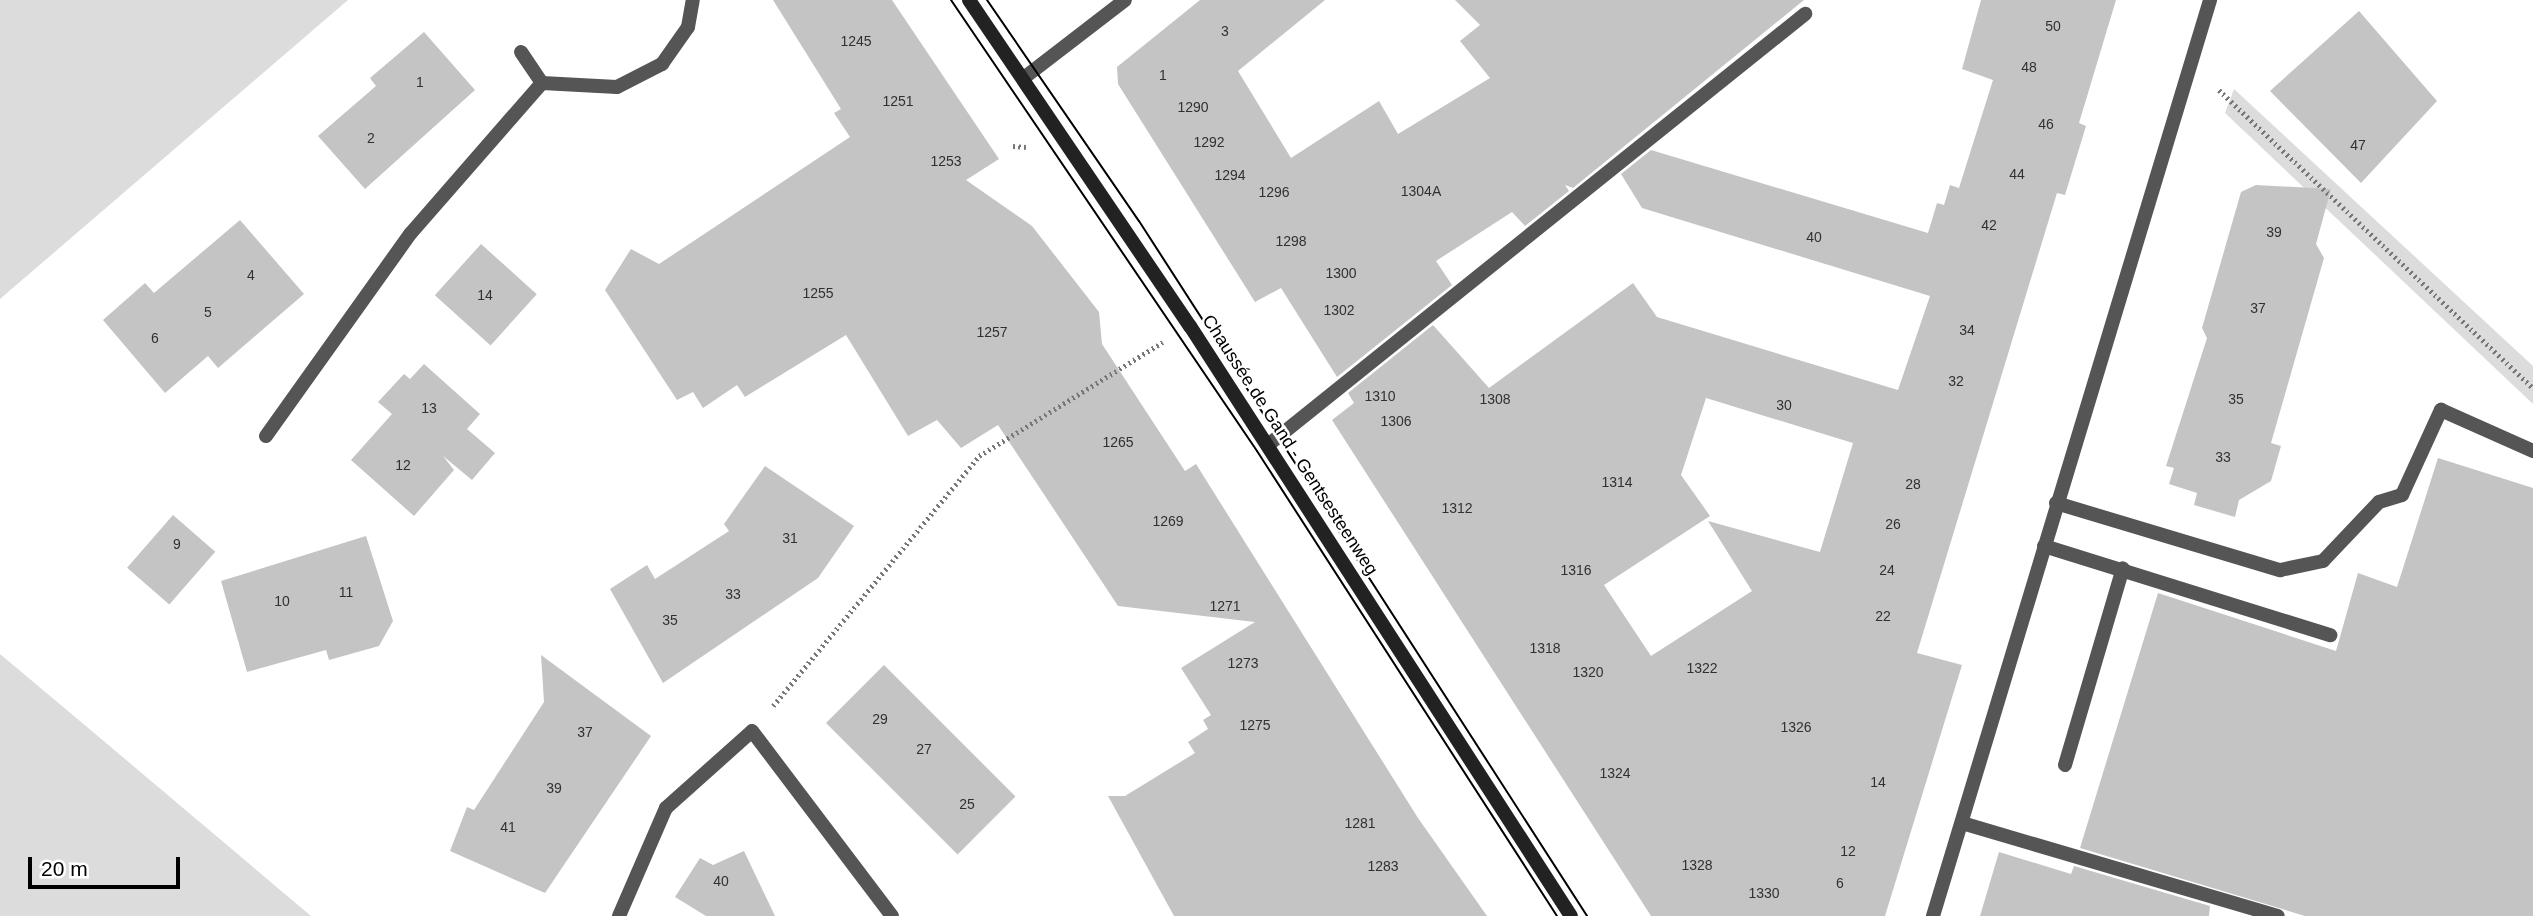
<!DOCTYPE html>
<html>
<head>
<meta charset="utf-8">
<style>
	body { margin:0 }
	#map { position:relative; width:2533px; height:916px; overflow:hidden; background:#fff; font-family:Helvetica,sans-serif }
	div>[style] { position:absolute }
	.green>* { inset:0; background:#dcdcdc }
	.building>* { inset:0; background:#c4c4c4; transform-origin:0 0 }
	.path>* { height:4.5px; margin-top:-2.25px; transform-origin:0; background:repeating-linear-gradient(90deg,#777 0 2px,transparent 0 5.5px) }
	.service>* { height:14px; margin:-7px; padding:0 7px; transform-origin:7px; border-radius:7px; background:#555 }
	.minor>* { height:14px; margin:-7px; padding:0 7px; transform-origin:7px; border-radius:7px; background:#555 }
	.secondary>* { height:14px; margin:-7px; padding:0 7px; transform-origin:7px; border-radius:7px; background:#222 }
	.tram>* { height:2px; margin:-1px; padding:0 1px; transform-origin:1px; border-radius:1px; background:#000 }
	span { translate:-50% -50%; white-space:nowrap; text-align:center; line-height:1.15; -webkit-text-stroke:5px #fff; paint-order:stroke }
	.number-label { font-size:14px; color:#313131 }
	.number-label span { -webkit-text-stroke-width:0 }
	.street-label { font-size:18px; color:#000 }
	.scale { position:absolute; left:28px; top:857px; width:152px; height:32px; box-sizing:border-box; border:4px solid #000; border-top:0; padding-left:9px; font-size:21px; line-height:24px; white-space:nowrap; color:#000; -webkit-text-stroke:5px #fff; paint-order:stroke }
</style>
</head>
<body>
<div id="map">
	<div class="green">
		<i style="clip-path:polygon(0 0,348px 0,0 299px)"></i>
		<i style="clip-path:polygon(2234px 89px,2533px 366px,2533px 404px,2225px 113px)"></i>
		<i style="clip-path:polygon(0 654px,93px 732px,311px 916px,0 916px)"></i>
	</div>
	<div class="building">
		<i style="clip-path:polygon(773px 0,892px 0,999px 159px,966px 180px,1032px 226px,1099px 312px,1102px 344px,1185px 471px,1196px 464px,1418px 818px,1487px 916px,1174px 916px,1108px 796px,1125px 796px,1195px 753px,1188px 742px,1208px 729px,1203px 720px,1211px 715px,1181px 668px,1255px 622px,1118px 606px,998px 425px,961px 448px,937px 420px,908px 436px,846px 335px,745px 397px,737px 385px,703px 408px,693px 392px,677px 400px,605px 290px,631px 249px,659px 264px,850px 137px,834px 113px,841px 109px)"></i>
		<i style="clip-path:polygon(1200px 0,1325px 0,1238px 71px,1291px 158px,1379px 101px,1398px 134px,1490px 78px,1460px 41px,1480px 25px,1455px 0,1804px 0,1573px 188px,1565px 185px,1569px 191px,1525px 226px,1512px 212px,1436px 261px,1452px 285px,1337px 377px,1281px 288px,1255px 302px,1118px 84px,1117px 67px)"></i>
		<i style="clip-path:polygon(evenodd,1981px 0,2116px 0,2079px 123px,2086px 126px,2065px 195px,2057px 193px,1917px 653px,1962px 665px,1885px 916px,1651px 916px,1332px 420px,1354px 403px,1348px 393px,1433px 325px,1489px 388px,1633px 283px,1657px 317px,1898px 390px,1930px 296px,1642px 208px,1621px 174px,1651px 150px,1928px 233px,1937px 203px,1944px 205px,1950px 185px,1959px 188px,1993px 80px,1962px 69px,1981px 0,1706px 398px,1853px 443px,1820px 552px,1708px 521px,1752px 591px,1651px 656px,1604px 585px,1710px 516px,1681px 475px,1706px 398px)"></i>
		<i style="clip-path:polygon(2359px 11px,2437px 101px,2361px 183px,2270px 91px)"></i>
		<i style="clip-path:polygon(424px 32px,475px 90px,365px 189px,318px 136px,376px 86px,370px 78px)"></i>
		<i style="clip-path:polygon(2256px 185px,2331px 189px,2316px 244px,2324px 258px,2271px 443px,2281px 446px,2271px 481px,2239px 500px,2235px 517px,2194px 505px,2197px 493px,2169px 484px,2174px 468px,2166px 466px,2207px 338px,2202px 328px,2241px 192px)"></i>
		<i style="clip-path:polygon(240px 220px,304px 294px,218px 368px,208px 356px,165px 393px,103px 320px,145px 283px,154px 293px)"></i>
		<i style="left:481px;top:244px;width:75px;height:69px;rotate:42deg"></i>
		<i style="clip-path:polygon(424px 364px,480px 414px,467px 429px,495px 453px,472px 480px,443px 456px,454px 470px,414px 516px,351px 460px,392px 414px,378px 402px,404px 374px,410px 379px)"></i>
		<i style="clip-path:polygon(2438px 458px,2533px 488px,2533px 916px,2305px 916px,2080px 848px,2158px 593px,2336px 651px,2358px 573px,2397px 587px)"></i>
		<i style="clip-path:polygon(765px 466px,854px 526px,818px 578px,663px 683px,610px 589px,647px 565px,655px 579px,729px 531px,724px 524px)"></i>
		<i style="left:173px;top:515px;width:56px;height:70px;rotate:41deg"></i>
		<i style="clip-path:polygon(366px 536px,393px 621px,379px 646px,329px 660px,326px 650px,247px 672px,221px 581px)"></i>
		<i style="clip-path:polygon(541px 655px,651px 736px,545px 893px,450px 851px,467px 807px,474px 810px,544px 702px)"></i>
		<i style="left:884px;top:665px;width:186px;height:82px;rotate:45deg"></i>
		<i style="clip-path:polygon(744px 851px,775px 916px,706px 916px,675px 897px,700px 858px,713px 865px)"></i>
		<i style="clip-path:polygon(1999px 852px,2071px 874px,2074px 866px,2210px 906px,2209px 916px,1980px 916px)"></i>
	</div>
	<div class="path">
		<i style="left:2219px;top:90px;width:433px;rotate:43.5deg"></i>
		<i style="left:1013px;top:146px;width:13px;rotate:4deg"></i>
		<i style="left:773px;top:706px;width:324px;rotate:-50.5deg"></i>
		<i style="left:979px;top:456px;width:216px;rotate:-31.8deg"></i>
	</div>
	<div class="service">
		<i style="left:521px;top:52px;width:37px;rotate:56deg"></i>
		<i style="left:1268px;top:445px;width:689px;rotate:-38.75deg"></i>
		<i style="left:2056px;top:503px;width:234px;rotate:16.7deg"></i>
		<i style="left:2280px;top:570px;width:44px;rotate:-11.8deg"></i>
		<i style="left:2323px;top:561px;width:81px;rotate:-46.5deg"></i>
		<i style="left:2379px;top:502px;width:24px;rotate:-17deg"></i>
		<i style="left:2402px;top:495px;width:94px;rotate:-65.4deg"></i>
		<i style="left:2441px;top:410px;width:101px;rotate:24deg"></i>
		<i style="left:2044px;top:546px;width:300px;rotate:17.3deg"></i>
		<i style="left:2065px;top:765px;width:205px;rotate:-73.6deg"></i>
		<i style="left:1962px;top:823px;width:329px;rotate:16.4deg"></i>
	</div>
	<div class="minor">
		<i style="left:1025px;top:77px;width:126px;rotate:-37.6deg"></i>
		<i style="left:266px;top:436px;width:249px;rotate:-54.5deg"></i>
		<i style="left:411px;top:233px;width:199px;rotate:-48.9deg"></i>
		<i style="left:542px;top:83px;width:75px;rotate:3.1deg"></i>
		<i style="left:617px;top:87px;width:51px;rotate:-27.1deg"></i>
		<i style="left:662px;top:64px;width:45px;rotate:-54.9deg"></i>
		<i style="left:688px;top:27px;width:27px;rotate:-80deg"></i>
		<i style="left:619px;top:916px;width:118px;rotate:-66.5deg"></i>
		<i style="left:666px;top:808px;width:115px;rotate:-41.8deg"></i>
		<i style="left:752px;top:731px;width:232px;rotate:52.9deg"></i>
		<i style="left:1933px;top:916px;width:957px;rotate:-73.17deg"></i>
	</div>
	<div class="secondary">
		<i style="left:969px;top:0;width:394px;rotate:55.9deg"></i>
		<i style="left:1190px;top:326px;width:702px;rotate:57.15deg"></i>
	</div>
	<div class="tram">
		<i style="left:951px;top:0;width:545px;rotate:55.84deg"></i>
		<i style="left:1257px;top:451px;width:553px;rotate:57.17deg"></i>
		<i style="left:987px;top:0;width:268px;rotate:55.5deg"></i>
		<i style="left:1139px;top:221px;width:827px;rotate:57.19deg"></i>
	</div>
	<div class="number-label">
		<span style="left:2053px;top:26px">50</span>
		<span style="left:1225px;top:31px">3</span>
		<span style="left:856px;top:41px">1245</span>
		<span style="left:2029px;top:67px">48</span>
		<span style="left:1163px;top:75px">1</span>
		<span style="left:420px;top:82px">1</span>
		<span style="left:898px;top:101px">1251</span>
		<span style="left:1193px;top:107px">1290</span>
		<span style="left:2046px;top:124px">46</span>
		<span style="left:371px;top:138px">2</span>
		<span style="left:1209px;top:142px">1292</span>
		<span style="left:2358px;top:145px">47</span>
		<span style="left:946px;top:161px">1253</span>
		<span style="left:2017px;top:174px">44</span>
		<span style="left:1230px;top:175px">1294</span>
		<span style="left:1421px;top:191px">1304A</span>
		<span style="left:1274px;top:192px">1296</span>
		<span style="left:1989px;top:225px">42</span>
		<span style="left:2274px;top:232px">39</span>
		<span style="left:1814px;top:237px">40</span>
		<span style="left:1291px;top:241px">1298</span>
		<span style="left:1341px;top:273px">1300</span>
		<span style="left:251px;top:275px">4</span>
		<span style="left:818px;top:293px">1255</span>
		<span style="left:485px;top:295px">14</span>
		<span style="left:2258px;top:308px">37</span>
		<span style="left:1339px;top:310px">1302</span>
		<span style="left:208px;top:312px">5</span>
		<span style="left:1967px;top:330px">34</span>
		<span style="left:992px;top:332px">1257</span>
		<span style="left:155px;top:338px">6</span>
		<span style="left:1956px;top:381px">32</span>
		<span style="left:1380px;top:396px">1310</span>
		<span style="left:1495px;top:399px">1308</span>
		<span style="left:2236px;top:399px">35</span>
		<span style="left:1784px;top:405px">30</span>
		<span style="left:429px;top:408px">13</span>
		<span style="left:1396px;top:421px">1306</span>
		<span style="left:1118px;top:442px">1265</span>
		<span style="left:2223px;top:457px">33</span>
		<span style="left:403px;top:465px">12</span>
		<span style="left:1617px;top:482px">1314</span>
		<span style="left:1913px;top:484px">28</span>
		<span style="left:1457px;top:508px">1312</span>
		<span style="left:1168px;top:521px">1269</span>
		<span style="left:1893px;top:524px">26</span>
		<span style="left:790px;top:538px">31</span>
		<span style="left:177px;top:544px">9</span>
		<span style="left:1576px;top:570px">1316</span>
		<span style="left:1887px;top:570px">24</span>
		<span style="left:346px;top:592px">11</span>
		<span style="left:733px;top:594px">33</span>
		<span style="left:282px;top:601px">10</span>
		<span style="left:1225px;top:606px">1271</span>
		<span style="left:1883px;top:616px">22</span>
		<span style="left:670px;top:620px">35</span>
		<span style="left:1545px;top:648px">1318</span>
		<span style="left:1243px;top:663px">1273</span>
		<span style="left:1702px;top:668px">1322</span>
		<span style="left:1588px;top:672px">1320</span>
		<span style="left:880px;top:719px">29</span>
		<span style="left:1255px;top:725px">1275</span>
		<span style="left:1796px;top:727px">1326</span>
		<span style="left:585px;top:732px">37</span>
		<span style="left:924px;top:749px">27</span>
		<span style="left:1615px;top:773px">1324</span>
		<span style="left:1878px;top:782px">14</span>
		<span style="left:554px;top:788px">39</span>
		<span style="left:967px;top:804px">25</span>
		<span style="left:1360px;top:823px">1281</span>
		<span style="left:508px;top:827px">41</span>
		<span style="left:1848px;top:851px">12</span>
		<span style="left:1697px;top:865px">1328</span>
		<span style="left:1383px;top:866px">1283</span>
		<span style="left:721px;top:881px">40</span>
		<span style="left:1840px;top:883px">6</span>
		<span style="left:1764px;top:893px">1330</span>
	</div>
	<div class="street-label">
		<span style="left:1290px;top:445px;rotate:57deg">Chaussée de Gand - Gentsesteenweg</span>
	</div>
	<div class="scale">20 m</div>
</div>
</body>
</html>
